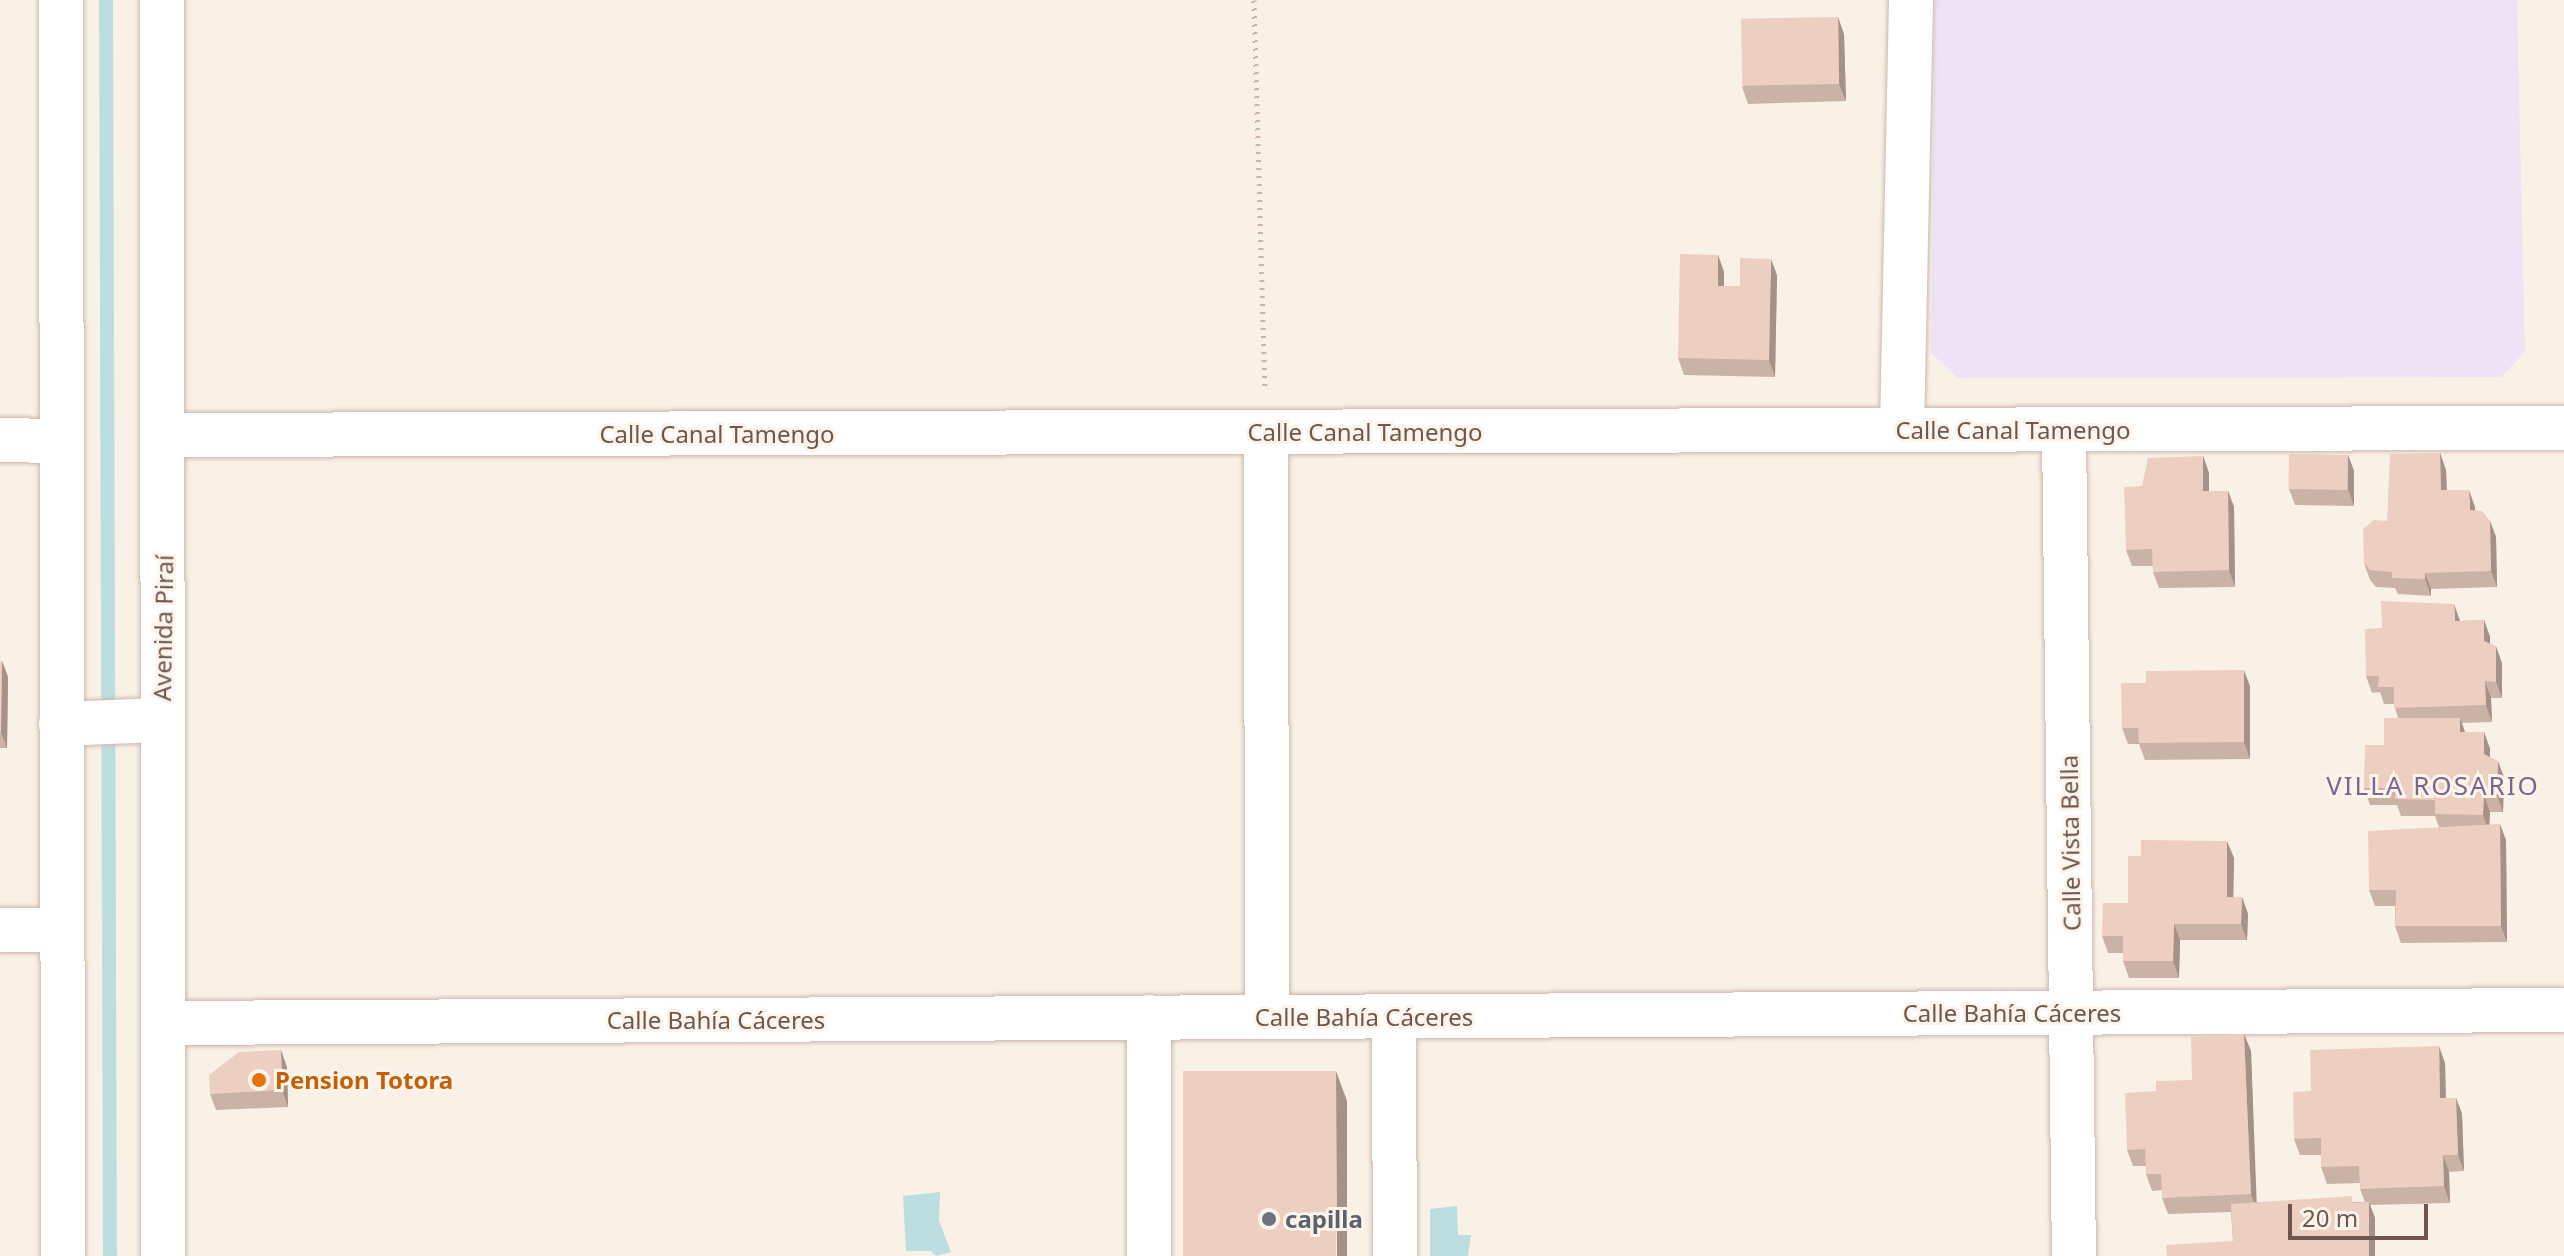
<!DOCTYPE html>
<html>
<head>
<meta charset="utf-8">
<style>
	body { margin:0 }
	#map { position:relative; width:2564px; height:1256px; overflow:hidden; background:#faf1e6; font-family:"Noto Sans",sans-serif }
	div>[style] { position:absolute }
	.education>* { inset:0; background:#ede3f6 }
	.water>* { inset:0; background:#bddee1 }
	.stream>* { height:14px; margin:-7px; padding:0 7px; transform-origin:7px; border-radius:7px; background:#bddee1 }
	.path>* { height:5px; margin-top:-2.5px; transform-origin:0; background:repeating-linear-gradient(90deg,#d0b2a4 0 2px,transparent 0 8px) }
	.roads { filter:drop-shadow(0 0 2px #cab8ae) drop-shadow(0 0 2px #cab8ae) }
	.street>* { height:44px; margin:-22px; padding:0 22px; transform-origin:22px; border-radius:22px; background:#fff }
	.secondary>* { height:44px; margin:-22px; padding:0 22px; transform-origin:22px; border-radius:22px; background:#fff }
	.wall>* { inset:0; background:#cbb2a6 }
	.shaded-wall>* { inset:0; background:#a59187 }
	.building>* { inset:0; background:#eccfc1; transform-origin:0 0 }
	.dots>* { width:22px; height:22px; translate:-50% -50%; box-sizing:border-box; border:4px solid #fdf5ec; border-radius:50% }
	span { translate:-50% -50%; white-space:nowrap; text-align:center; line-height:1.15; -webkit-text-stroke:6px #fdf5ec; paint-order:stroke }
	.street-label { font-size:24px; color:#70574e }
	.food-label { font-size:24px; color:#c56008; font-weight:700 }
	.left { translate:0 -50%; text-align:left }
	.worship-label { font-size:24px; color:#5b616d; font-weight:700 }
	.neighbourhood-label { font-size:26px; color:#7c668c; letter-spacing:2px }
	.scale { position:absolute; left:2288px; top:1204px; width:140px; height:36px; box-sizing:border-box; border:4px solid #70574e; border-top:0; padding-left:10px; font-size:24px; line-height:28px; white-space:nowrap; color:#70574e; -webkit-text-stroke:6px #fdf5ec; paint-order:stroke }
</style>
</head>
<body>
<div id="map">
	<div class="education">
		<i style="clip-path:polygon(1935px 0,2517px 0,2525px 352px,2501px 377px,1958px 378px,1931px 353px)"></i>
	</div>
	<div class="water">
		<i style="clip-path:polygon(940px 1192px,939px 1221px,951px 1252px,936px 1256px,931px 1251px,906px 1251px,903px 1196px)"></i>
		<i style="clip-path:polygon(1457px 1206px,1458px 1235px,1471px 1235px,1468px 1256px,1430px 1256px,1430px 1209px)"></i>
	</div>
	<div class="stream">
		<i style="left:106px;top:0;width:1256px;rotate:89.82deg"></i>
	</div>
	<div class="path">
		<i style="left:1254px;top:0;width:387px;rotate:88.4deg"></i>
	</div>
	<div class="roads">
		<div class="street">
			<i style="left:1902px;top:430px;width:430px;rotate:-88.8deg"></i>
			<i style="left:2064px;top:430px;width:826px;rotate:89.31deg"></i>
			<i style="left:1266px;top:432px;width:585px;rotate:89.9deg"></i>
			<i style="left:165px;top:435px;width:2399px;rotate:-0.17deg"></i>
			<i style="left:0;top:440px;width:59px;rotate:1deg"></i>
			<i style="left:0;top:930px;width:61px"></i>
			<i style="left:1394px;top:1016px;width:240px;rotate:89.8deg"></i>
			<i style="left:1149px;top:1017px;width:239px;rotate:90deg"></i>
			<i style="left:164px;top:1023px;width:2400px;rotate:-0.31deg"></i>
		</div>
		<div class="secondary">
			<i style="left:61px;top:0;width:1256px;rotate:89.91deg"></i>
			<i style="left:162px;top:0;width:1256px;rotate:89.95deg"></i>
			<i style="left:61px;top:724px;width:101px;rotate:-2.3deg"></i>
		</div>
	</div>
	<div class="wall">
		<i style="clip-path:polygon(1844px 34px,1846px 101px,1748px 104px,1742px 87px)"></i>
		<i style="clip-path:polygon(1718px 255px,1724px 272px,1724px 286px,1740px 286px,1777px 275px,1775px 377px,1684px 375px,1678px 358px)"></i>
		<i style="clip-path:polygon(2440px 453px,2446px 470px,2447px 490px,2475px 507px,2475px 510px,2490px 521px,2496px 537px,2497px 587px,2431px 589px,2431px 596px,2398px 594px,2395px 588px,2376px 587px,2370px 580px,2364px 563px,2387px 521px)"></i>
		<i style="clip-path:polygon(2348px 455px,2354px 471px,2354px 506px,2295px 505px,2289px 489px)"></i>
		<i style="clip-path:polygon(2203px 456px,2209px 473px,2209px 491px,2228px 491px,2234px 507px,2235px 587px,2159px 588px,2153px 572px,2153px 566px,2132px 566px,2126px 550px,2142px 486px)"></i>
		<i style="clip-path:polygon(2484px 620px,2490px 637px,2490px 644px,2502px 663px,2502px 698px,2491px 698px,2492px 722px,2462px 723px,2465px 732px,2484px 732px,2490px 749px,2490px 757px,2504px 777px,2503px 812px,2490px 812px,2489px 824px,2506px 840px,2507px 942px,2401px 943px,2395px 926px,2395px 906px,2375px 906px,2369px 890px,2439px 827px,2435px 816px,2401px 816px,2397px 805px,2370px 805px,2364px 788px,2398px 718px,2394px 704px,2384px 704px,2380px 692px,2372px 693px,2366px 676px,2382px 628px,2460px 621px)"></i>
		<i style="clip-path:polygon(0 661px,2px 661px,8px 677px,7px 748px,0 748px)"></i>
		<i style="clip-path:polygon(2146px 683px,2250px 686px,2250px 759px,2145px 760px,2139px 744px,2128px 744px,2122px 728px)"></i>
		<i style="clip-path:polygon(2234px 858px,2233px 897px,2242px 897px,2248px 914px,2247px 940px,2180px 940px,2179px 978px,2129px 978px,2123px 961px,2123px 953px,2108px 953px,2102px 936px,2128px 903px)"></i>
		<i style="clip-path:polygon(2244px 1034px,2251px 1051px,2256px 1202px,2365px 1202px,2360px 1189px,2360px 1183px,2327px 1184px,2321px 1167px,2321px 1155px,2300px 1155px,2294px 1139px,2311px 1091px,2445px 1063px,2446px 1098px,2456px 1098px,2462px 1114px,2464px 1171px,2449px 1172px,2450px 1203px,2370px 1205px,2375px 1218px,2233px 1241px,2231px 1212px,2168px 1214px,2162px 1198px,2162px 1190px,2152px 1191px,2146px 1174px,2146px 1166px,2133px 1166px,2127px 1150px,2192px 1080px)"></i>
		<i style="clip-path:polygon(287px 1067px,288px 1107px,216px 1110px,210px 1094px)"></i>
	</div>
	<div class="shaded-wall">
		<i style="clip-path:polygon(1838px 17px,1844px 34px,1846px 101px,1839px 84px)"></i>
		<i style="clip-path:polygon(1718px 255px,1724px 272px,1724px 302px,1718px 286px)"></i>
		<i style="clip-path:polygon(1771px 259px,1777px 275px,1775px 377px,1769px 360px)"></i>
		<i style="clip-path:polygon(2440px 453px,2446px 470px,2447px 507px,2441px 490px)"></i>
		<i style="clip-path:polygon(2348px 455px,2354px 471px,2354px 506px,2348px 489px)"></i>
		<i style="clip-path:polygon(2203px 456px,2209px 473px,2209px 508px,2203px 491px)"></i>
		<i style="clip-path:polygon(2469px 490px,2475px 507px,2476px 526px,2470px 510px)"></i>
		<i style="clip-path:polygon(2228px 491px,2234px 507px,2235px 587px,2229px 570px)"></i>
		<i style="clip-path:polygon(2490px 521px,2496px 537px,2497px 587px,2491px 571px)"></i>
		<i style="clip-path:polygon(2425px 573px,2431px 589px,2431px 596px,2425px 579px)"></i>
		<i style="clip-path:polygon(2454px 604px,2460px 621px,2455px 621px)"></i>
		<i style="clip-path:polygon(2484px 620px,2490px 637px,2490px 658px,2484px 641px)"></i>
		<i style="clip-path:polygon(2496px 646px,2502px 663px,2502px 698px,2496px 682px)"></i>
		<i style="clip-path:polygon(2px 661px,8px 677px,7px 748px,1px 732px)"></i>
		<i style="clip-path:polygon(2244px 670px,2250px 686px,2250px 759px,2244px 742px)"></i>
		<i style="clip-path:polygon(2485px 681px,2491px 698px,2492px 722px,2486px 705px)"></i>
		<i style="clip-path:polygon(2460px 718px,2466px 735px,2460px 732px)"></i>
		<i style="clip-path:polygon(2484px 732px,2490px 749px,2490px 771px,2484px 754px)"></i>
		<i style="clip-path:polygon(2498px 761px,2504px 777px,2503px 812px,2497px 795px)"></i>
		<i style="clip-path:polygon(2484px 795px,2490px 812px,2489px 832px,2483px 815px)"></i>
		<i style="clip-path:polygon(2500px 824px,2506px 840px,2507px 942px,2501px 926px)"></i>
		<i style="clip-path:polygon(2227px 841px,2234px 858px,2233px 913px,2227px 897px)"></i>
		<i style="clip-path:polygon(2242px 897px,2248px 914px,2247px 940px,2241px 924px)"></i>
		<i style="clip-path:polygon(2174px 924px,2180px 940px,2179px 978px,2173px 961px)"></i>
		<i style="clip-path:polygon(2244px 1034px,2251px 1051px,2257px 1211px,2251px 1194px)"></i>
		<i style="clip-path:polygon(2439px 1046px,2445px 1063px,2446px 1114px,2440px 1098px)"></i>
		<i style="clip-path:polygon(281px 1050px,287px 1067px,288px 1107px,282px 1090px)"></i>
		<i style="clip-path:polygon(1336px 1071px,1347px 1101px,1347px 1256px,1337px 1256px)"></i>
		<i style="clip-path:polygon(2456px 1098px,2462px 1114px,2464px 1171px,2458px 1155px)"></i>
		<i style="clip-path:polygon(2443px 1155px,2449px 1172px,2450px 1203px,2444px 1186px)"></i>
		<i style="clip-path:polygon(2369px 1202px,2375px 1218px,2375px 1256px,2369px 1256px)"></i>
	</div>
	<div class="building">
		<i style="left:1838px;top:17px;width:67px;height:97px;rotate:89deg"></i>
		<i style="clip-path:polygon(1680px 254px,1718px 255px,1718px 286px,1740px 286px,1740px 258px,1771px 259px,1769px 360px,1678px 358px)"></i>
		<i style="clip-path:polygon(2440px 453px,2441px 490px,2469px 490px,2470px 510px,2482px 511px,2490px 521px,2491px 571px,2425px 573px,2425px 579px,2392px 578px,2392px 572px,2370px 570px,2364px 563px,2363px 529px,2374px 520px,2387px 521px,2390px 454px)"></i>
		<i style="left:2289px;top:454px;width:59px;height:35px;rotate:1deg"></i>
		<i style="clip-path:polygon(2203px 456px,2203px 491px,2228px 491px,2229px 570px,2153px 572px,2152px 549px,2126px 550px,2124px 487px,2142px 486px,2148px 458px)"></i>
		<i style="clip-path:polygon(2381px 601px,2454px 604px,2455px 621px,2484px 620px,2484px 641px,2496px 646px,2496px 682px,2485px 681px,2486px 705px,2394px 708px,2394px 687px,2378px 687px,2379px 676px,2366px 676px,2365px 629px,2382px 628px)"></i>
		<i style="clip-path:polygon(0 661px,2px 661px,1px 732px,0 732px)"></i>
		<i style="clip-path:polygon(2244px 670px,2244px 742px,2139px 743px,2138px 728px,2122px 728px,2121px 683px,2146px 683px,2146px 671px)"></i>
		<i style="clip-path:polygon(2384px 718px,2460px 718px,2460px 732px,2484px 732px,2484px 754px,2498px 761px,2497px 795px,2484px 795px,2483px 815px,2435px 814px,2435px 800px,2395px 799px,2395px 788px,2364px 788px,2365px 745px,2384px 745px)"></i>
		<i style="clip-path:polygon(2500px 824px,2501px 926px,2395px 926px,2396px 890px,2369px 890px,2368px 831px)"></i>
		<i style="clip-path:polygon(2141px 840px,2227px 841px,2227px 897px,2242px 897px,2241px 924px,2174px 924px,2173px 961px,2123px 961px,2123px 936px,2102px 936px,2103px 903px,2128px 903px,2128px 856px,2141px 856px)"></i>
		<i style="clip-path:polygon(2244px 1034px,2251px 1194px,2162px 1198px,2161px 1174px,2146px 1174px,2145px 1149px,2127px 1150px,2125px 1093px,2156px 1091px,2156px 1081px,2192px 1080px,2191px 1037px)"></i>
		<i style="clip-path:polygon(2439px 1046px,2440px 1098px,2456px 1098px,2458px 1155px,2443px 1155px,2444px 1186px,2360px 1189px,2359px 1166px,2321px 1167px,2321px 1138px,2294px 1139px,2293px 1092px,2311px 1091px,2310px 1050px)"></i>
		<i style="clip-path:polygon(281px 1050px,282px 1090px,210px 1094px,209px 1075px,239px 1052px)"></i>
		<i style="left:1336px;top:1071px;width:185px;height:153px;rotate:90deg"></i>
		<i style="clip-path:polygon(2352px 1196px,2352px 1203px,2369px 1202px,2369px 1256px,2167px 1256px,2166px 1245px,2233px 1241px,2231px 1204px)"></i>
	</div>
	<div class="dots">
		<i style="left:259px;top:1080px;background:#e8710a"></i>
		<i style="left:1269px;top:1219px;background:#6b7280"></i>
	</div>
	<div class="street-label">
		<span style="left:2013px;top:430px">Calle Canal Tamengo</span>
		<span style="left:1365px;top:432px">Calle Canal Tamengo</span>
		<span style="left:717px;top:434px">Calle Canal Tamengo</span>
		<span style="left:163px;top:628px;rotate:-89deg">Avenida Piraí</span>
		<span style="left:2070px;top:843px;rotate:-91deg">Calle Vista Bella</span>
		<span style="left:2012px;top:1013px">Calle Bahía Cáceres</span>
		<span style="left:1364px;top:1017px">Calle Bahía Cáceres</span>
		<span style="left:716px;top:1020px">Calle Bahía Cáceres</span>
	</div>
	<div class="food-label">
		<span class="left" style="left:275px;top:1080px">Pension Totora</span>
	</div>
	<div class="worship-label">
		<span class="left" style="left:1285px;top:1219px">capilla</span>
	</div>
	<div class="neighbourhood-label">
		<span style="left:2433px;top:786px">VILLA ROSARIO</span>
	</div>
	<div class="scale">20 m</div>
</div>
</body>
</html>
